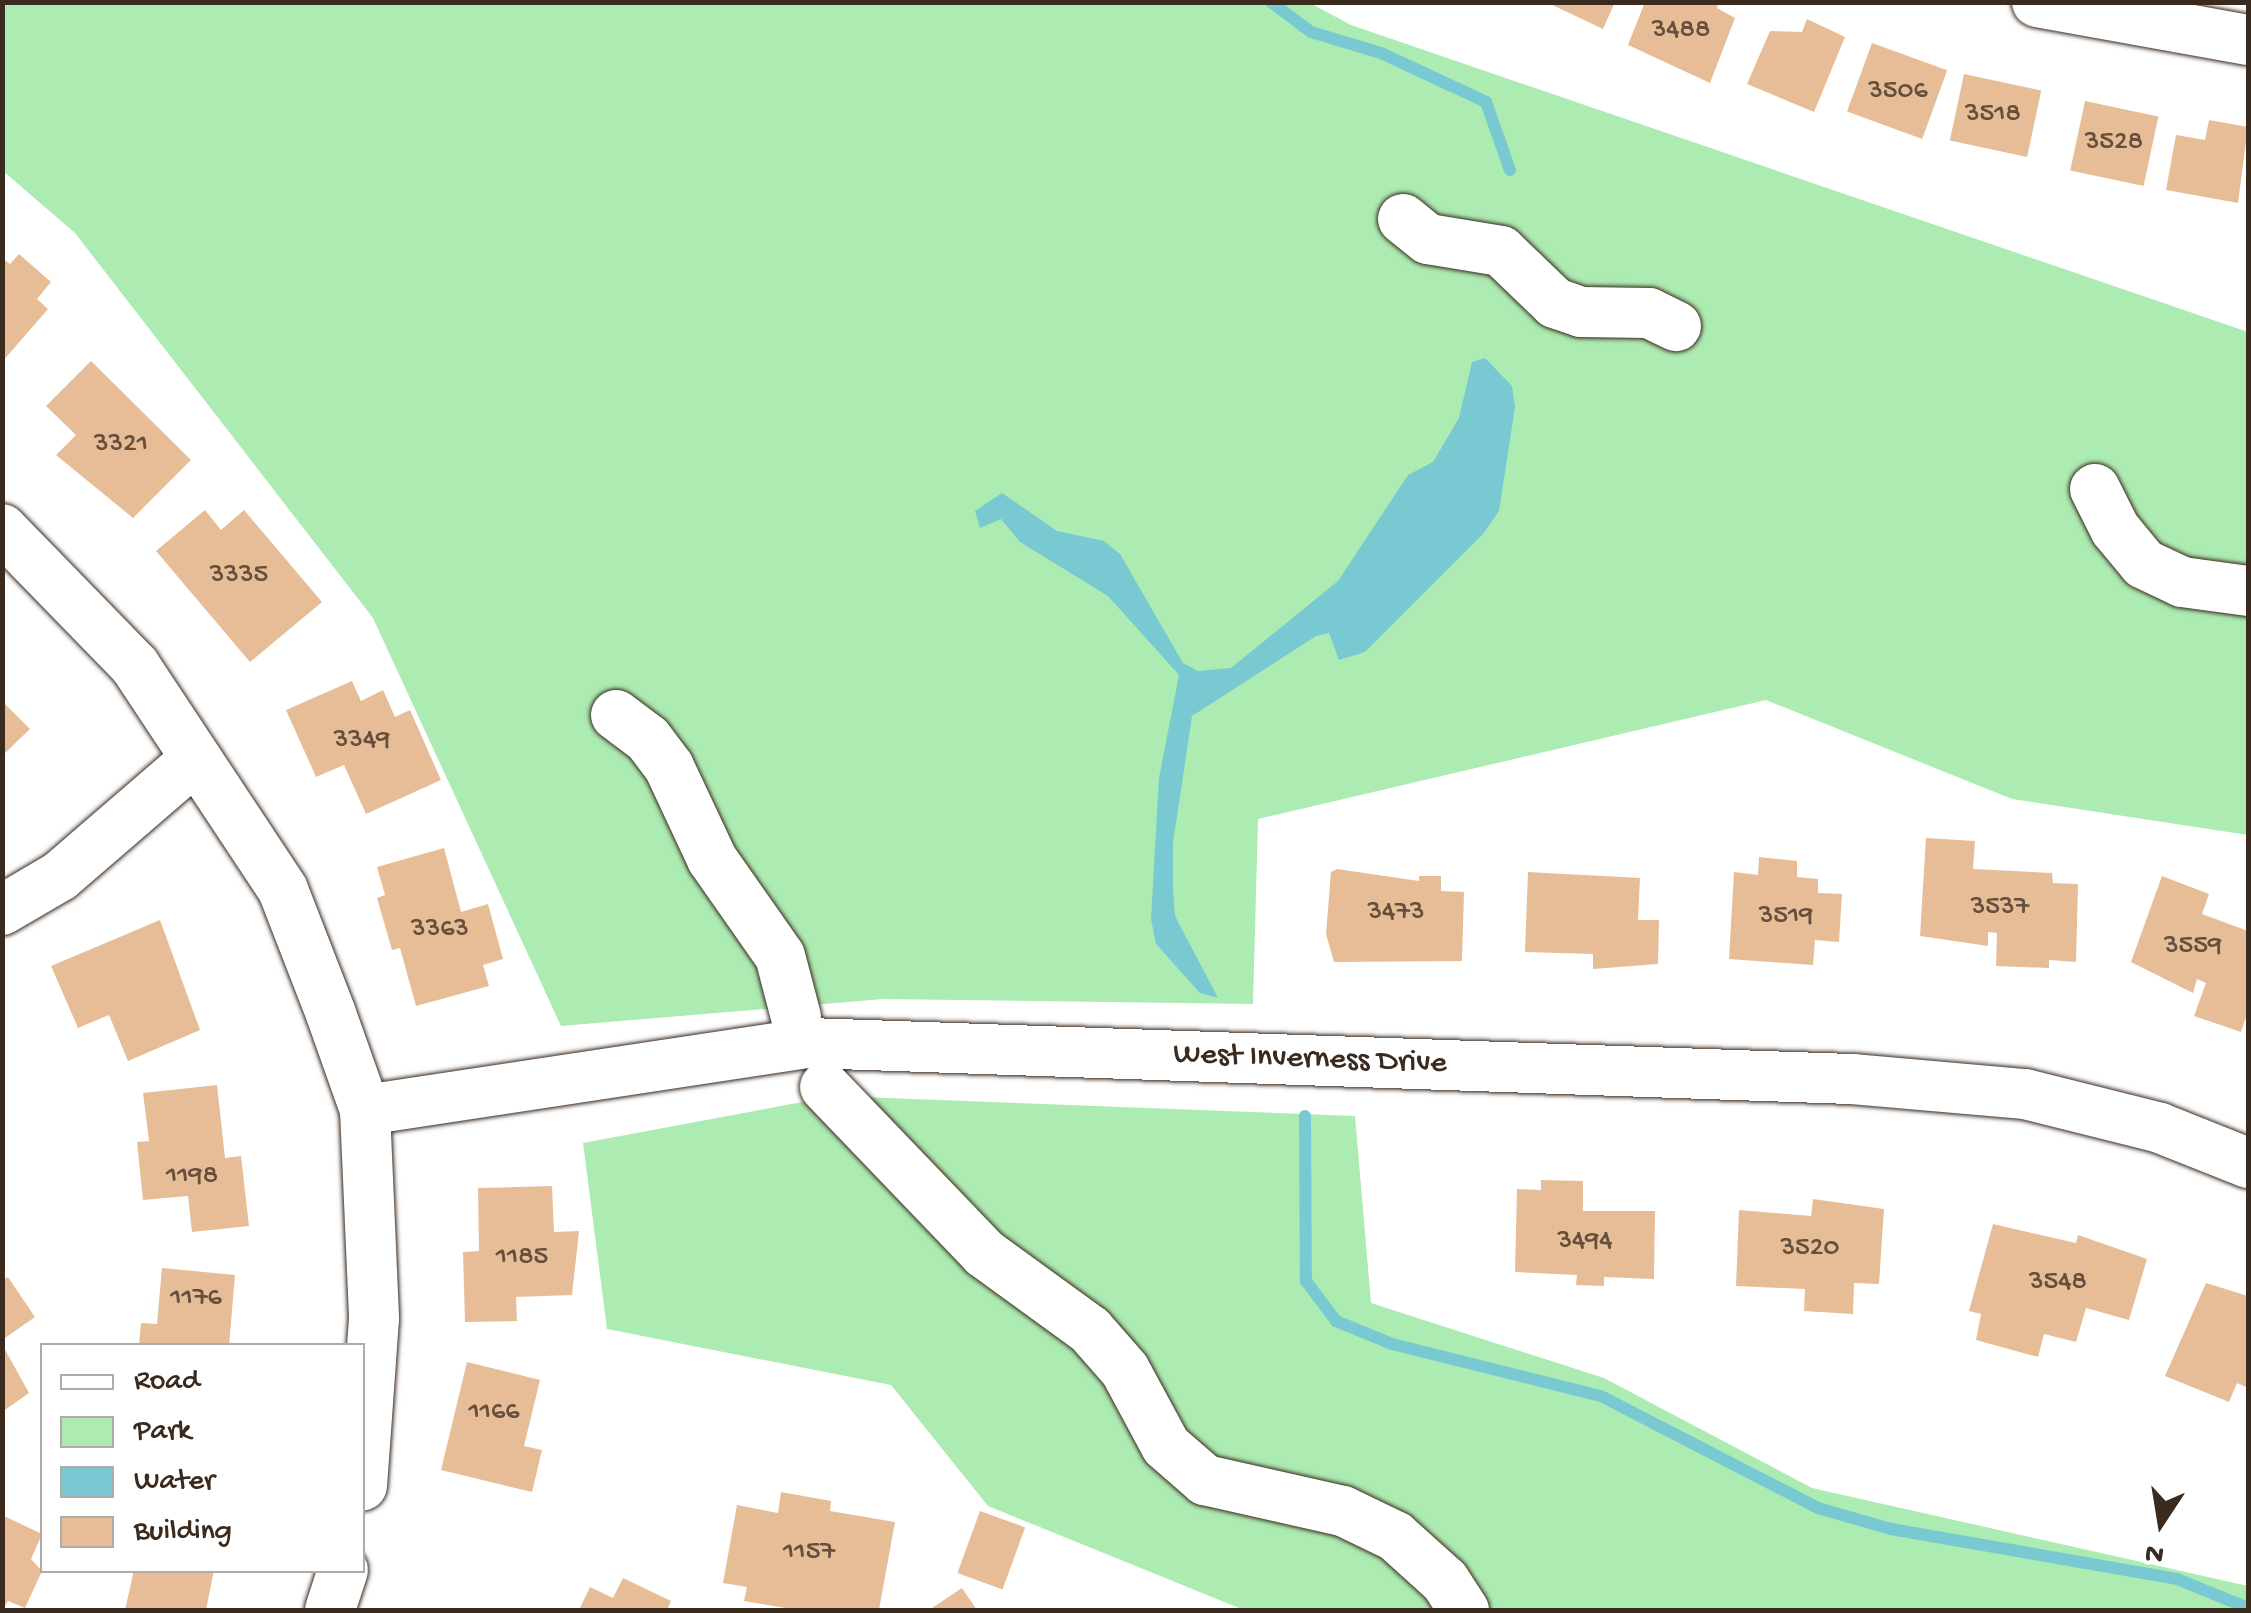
<!DOCTYPE html>
<html>
<head>
<meta charset="utf-8">
<style>
	body { margin:0 }
	#map { position:relative; width:2251px; height:1613px; overflow:hidden; background:#fff; font-family:"Gochi Hand",sans-serif }
	div>[style] { position:absolute }
	.green>* { inset:0; background:#acebb2 }
	.water>* { inset:0; background:#78c9d1 }
	.stream>* { height:12px; margin:-6px; padding:0 6px; transform-origin:6px; border-radius:6px; background:#78c9d1 }
	.building>* { inset:0; background:#e7bd97; transform-origin:0 0 }
	.roads { filter:drop-shadow(0 0 2px #3b2a1e) drop-shadow(0 0 2px #3b2a1e) }
	.minor>* { height:50px; margin:-25px; padding:0 25px; transform-origin:25px; border-radius:25px; background:#fff }
	span { translate:-50% -50%; white-space:nowrap; text-align:center; line-height:1.15; -webkit-text-stroke:8px #fff; paint-order:stroke }
	.number-label { font-size:28px; color:#664f3c }
	.number-label span { -webkit-text-stroke-width:0 }
	.street-label { font-size:32px; color:#3b2a1e }
	.frame { position:absolute; inset:0; border:5px solid #3b2a1e; pointer-events:none }
	.legend { position:absolute; left:40px; top:1343px; width:325px; height:230px; box-sizing:border-box; background:#fff; border:2px solid #b1aaa5; margin:0; padding:12px 18px; list-style:none; font-size:30px; color:#3b2a1e }
	.legend li { display:flex; align-items:center; gap:20px; height:50px }
	.legend b { width:50px; border:2px solid #b1aaa5 }
	.north { position:absolute; left:2111px; top:1473px; width:100px; height:100px; -webkit-text-stroke:8px #fff; paint-order:stroke; rotate:192deg; font-size:28px; font-weight:700; line-height:40px; text-align:center; color:#3b2a1e }
	.north::after { content:''; display:block; margin:auto; width:35px; height:45px; background:#3b2a1e; clip-path:polygon(50% 0,100% 100%,50% 72%,0 100%) }
</style>
</head>
<body>
<div id="map">
	<div class="green">
		<i style="clip-path:polygon(3px 3px,1310px 3px,1351px 25px,2248px 332px,2248px 835px,2012px 799px,1766px 700px,1258px 819px,1253px 1004px,883px 999px,561px 1026px,373px 618px,75px 233px,3px 171px)"></i>
		<i style="clip-path:polygon(835px 1096px,1355px 1116px,1371px 1303px,1604px 1378px,1812px 1488px,2248px 1586px,2248px 1610px,1244px 1610px,988px 1506px,891px 1385px,607px 1329px,583px 1143px)"></i>
	</div>
	<div class="water">
		<i style="clip-path:polygon(1485px 358px,1512px 386px,1515px 407px,1499px 511px,1483px 534px,1365px 652px,1339px 660px,1329px 633px,1316px 636px,1192px 716px,1173px 843px,1173px 890px,1175px 916px,1218px 998px,1200px 993px,1156px 944px,1151px 919px,1159px 778px,1179px 675px,1108px 596px,1020px 542px,1001px 519px,980px 528px,975px 511px,1002px 493px,1057px 531px,1104px 541px,1120px 554px,1183px 663px,1198px 671px,1231px 668px,1338px 581px,1408px 475px,1433px 462px,1459px 418px,1472px 362px)"></i>
	</div>
	<div class="stream">
		<i style="left:1271px;top:2px;width:50px;rotate:36.9deg"></i>
		<i style="left:1311px;top:32px;width:73px;rotate:16.7deg"></i>
		<i style="left:1381px;top:53px;width:116px;rotate:25deg"></i>
		<i style="left:1486px;top:102px;width:72px;rotate:70.6deg"></i>
		<i style="left:1305px;top:1116px;width:165px;rotate:89.7deg"></i>
		<i style="left:1306px;top:1281px;width:50px;rotate:53.1deg"></i>
		<i style="left:1336px;top:1321px;width:61px;rotate:22.3deg"></i>
		<i style="left:1392px;top:1344px;width:215px;rotate:14deg"></i>
		<i style="left:1601px;top:1396px;width:244px;rotate:27.3deg"></i>
		<i style="left:1818px;top:1508px;width:76px;rotate:16deg"></i>
		<i style="left:1891px;top:1529px;width:290px;rotate:9.9deg"></i>
		<i style="left:2177px;top:1579px;width:77px;rotate:22.2deg"></i>
	</div>
	<div class="building">
		<i style="clip-path:polygon(1546px 2px,1615px 2px,1603px 29px)"></i>
		<i style="clip-path:polygon(1645px 2px,1719px 2px,1717px 8px,1735px 18px,1710px 83px,1628px 45px)"></i>
		<i style="clip-path:polygon(1807px 19px,1845px 37px,1814px 112px,1747px 84px,1770px 31px,1802px 32px)"></i>
		<i style="left:1872px;top:43px;width:80px;height:73px;rotate:20deg"></i>
		<i style="left:1964px;top:74px;width:79px;height:68px;rotate:12deg"></i>
		<i style="left:2085px;top:101px;width:75px;height:71px;rotate:12deg"></i>
		<i style="clip-path:polygon(2209px 120px,2248px 127px,2238px 203px,2166px 190px,2176px 135px,2205px 140px)"></i>
		<i style="clip-path:polygon(19px 254px,51px 282px,37px 299px,48px 309px,2px 362px,2px 258px,10px 264px)"></i>
		<i style="clip-path:polygon(91px 361px,191px 460px,133px 518px,56px 455px,76px 435px,46px 406px)"></i>
		<i style="clip-path:polygon(205px 510px,221px 530px,244px 510px,322px 602px,250px 662px,156px 551px)"></i>
		<i style="clip-path:polygon(352px 681px,361px 701px,383px 690px,395px 717px,410px 710px,441px 780px,366px 814px,344px 765px,316px 777px,286px 710px)"></i>
		<i style="clip-path:polygon(2px 701px,30px 729px,2px 756px)"></i>
		<i style="clip-path:polygon(1926px 838px,1975px 841px,1973px 869px,2052px 873px,2053px 883px,2078px 884px,2076px 962px,2049px 960px,2049px 968px,1996px 966px,1997px 933px,1988px 932px,1988px 946px,1920px 936px)"></i>
		<i style="clip-path:polygon(444px 848px,461px 912px,488px 904px,503px 959px,483px 965px,489px 986px,416px 1006px,400px 948px,392px 950px,377px 898px,385px 895px,377px 867px)"></i>
		<i style="clip-path:polygon(1759px 857px,1797px 861px,1797px 877px,1818px 879px,1818px 893px,1842px 894px,1839px 942px,1815px 940px,1813px 965px,1729px 959px,1734px 872px,1758px 875px)"></i>
		<i style="clip-path:polygon(1337px 869px,1419px 881px,1419px 876px,1441px 876px,1441px 891px,1464px 892px,1462px 961px,1334px 962px,1326px 934px,1331px 872px)"></i>
		<i style="clip-path:polygon(1528px 872px,1640px 878px,1638px 920px,1659px 920px,1658px 964px,1593px 969px,1593px 954px,1525px 952px)"></i>
		<i style="clip-path:polygon(2162px 876px,2209px 894px,2202px 914px,2248px 931px,2248px 1011px,2241px 1032px,2194px 1016px,2206px 983px,2197px 979px,2193px 993px,2131px 962px)"></i>
		<i style="clip-path:polygon(160px 920px,200px 1030px,128px 1061px,109px 1015px,78px 1028px,51px 966px)"></i>
		<i style="clip-path:polygon(217px 1085px,225px 1158px,241px 1156px,249px 1226px,192px 1232px,188px 1196px,143px 1200px,137px 1142px,149px 1141px,143px 1093px)"></i>
		<i style="clip-path:polygon(1541px 1180px,1583px 1181px,1583px 1211px,1655px 1211px,1654px 1279px,1604px 1277px,1604px 1286px,1576px 1285px,1577px 1275px,1515px 1272px,1517px 1189px,1541px 1190px)"></i>
		<i style="clip-path:polygon(552px 1186px,554px 1232px,579px 1231px,572px 1295px,516px 1297px,517px 1321px,465px 1322px,463px 1252px,479px 1251px,478px 1188px)"></i>
		<i style="clip-path:polygon(1813px 1199px,1884px 1209px,1879px 1284px,1854px 1283px,1853px 1314px,1804px 1311px,1805px 1289px,1736px 1286px,1739px 1210px,1811px 1216px)"></i>
		<i style="clip-path:polygon(1993px 1224px,2076px 1243px,2078px 1235px,2147px 1259px,2129px 1320px,2086px 1308px,2076px 1342px,2044px 1334px,2038px 1357px,1976px 1340px,1981px 1314px,1969px 1311px)"></i>
		<i style="clip-path:polygon(162px 1268px,235px 1275px,229px 1346px,139px 1346px,141px 1323px,157px 1324px)"></i>
		<i style="clip-path:polygon(8px 1277px,35px 1317px,2px 1340px,2px 1280px)"></i>
		<i style="clip-path:polygon(2206px 1283px,2248px 1296px,2248px 1388px,2237px 1383px,2229px 1402px,2165px 1376px)"></i>
		<i style="clip-path:polygon(2px 1344px,29px 1393px,2px 1412px)"></i>
		<i style="clip-path:polygon(467px 1362px,540px 1380px,524px 1446px,542px 1450px,532px 1492px,441px 1470px)"></i>
		<i style="clip-path:polygon(781px 1492px,831px 1501px,830px 1511px,895px 1522px,879px 1610px,797px 1610px,744px 1601px,747px 1587px,723px 1583px,737px 1505px,778px 1513px)"></i>
		<i style="left:980px;top:1511px;width:48px;height:66px;rotate:20deg"></i>
		<i style="clip-path:polygon(2px 1515px,42px 1534px,31px 1559px,42px 1571px,25px 1608px,8px 1601px,2px 1610px)"></i>
		<i style="clip-path:polygon(134px 1570px,214px 1570px,206px 1610px,125px 1610px)"></i>
		<i style="clip-path:polygon(623px 1578px,671px 1601px,667px 1610px,579px 1610px,590px 1587px,613px 1598px)"></i>
		<i style="clip-path:polygon(962px 1588px,977px 1610px,929px 1610px)"></i>
	</div>
	<div class="roads">
		<div class="minor">
			<i style="left:2037px;top:2px;width:214px;rotate:10.2deg"></i>
			<i style="left:1403px;top:219px;width:32px;rotate:39deg"></i>
			<i style="left:1428px;top:239px;width:74px;rotate:9.3deg"></i>
			<i style="left:1501px;top:251px;width:75px;rotate:43.9deg"></i>
			<i style="left:1555px;top:303px;width:28px;rotate:19deg"></i>
			<i style="left:1581px;top:312px;width:68px;rotate:0.8deg"></i>
			<i style="left:1649px;top:313px;width:30px;rotate:26deg"></i>
			<i style="left:2095px;top:489px;width:45px;rotate:63.4deg"></i>
			<i style="left:2115px;top:529px;width:45px;rotate:50.4deg"></i>
			<i style="left:2144px;top:564px;width:42px;rotate:25.3deg"></i>
			<i style="left:2182px;top:582px;width:67px;rotate:7.8deg"></i>
			<i style="left:2px;top:529px;width:191px;rotate:45.8deg"></i>
			<i style="left:135px;top:666px;width:268px;rotate:56.5deg"></i>
			<i style="left:283px;top:890px;width:133px;rotate:68.8deg"></i>
			<i style="left:331px;top:1014px;width:102px;rotate:70.5deg"></i>
			<i style="left:365px;top:1110px;width:209px;rotate:87.5deg"></i>
			<i style="left:374px;top:1319px;width:167px;rotate:94.1deg"></i>
			<i style="left:616px;top:715px;width:40px;rotate:37deg"></i>
			<i style="left:648px;top:739px;width:35px;rotate:53deg"></i>
			<i style="left:669px;top:767px;width:102px;rotate:64.9deg"></i>
			<i style="left:712px;top:859px;width:118px;rotate:55deg"></i>
			<i style="left:780px;top:956px;width:63px;rotate:75.3deg"></i>
			<i style="left:2px;top:910px;width:67px;rotate:-30.4deg"></i>
			<i style="left:60px;top:876px;width:176px;rotate:-40.8deg"></i>
			<i style="left:825px;top:1087px;width:230px;rotate:46.2deg"></i>
			<i style="left:984px;top:1253px;width:131px;rotate:36deg"></i>
			<i style="left:1090px;top:1330px;width:53px;rotate:48.8deg"></i>
			<i style="left:1125px;top:1370px;width:86px;rotate:61.7deg"></i>
			<i style="left:1166px;top:1446px;width:52px;rotate:41.1deg"></i>
			<i style="left:1205px;top:1480px;width:141px;rotate:12.7deg"></i>
			<i style="left:1343px;top:1511px;width:58px;rotate:25.7deg"></i>
			<i style="left:1395px;top:1536px;width:67px;rotate:42deg"></i>
			<i style="left:1445px;top:1581px;width:35px;rotate:57deg"></i>
			<i style="left:365px;top:1110px;width:449px;rotate:-8.6deg"></i>
			<i style="left:809px;top:1043px;width:1044px;rotate:1.98deg"></i>
			<i style="left:1852px;top:1079px;width:174px;rotate:5deg"></i>
			<i style="left:2025px;top:1094px;width:139px;rotate:14.1deg"></i>
			<i style="left:2160px;top:1128px;width:95px;rotate:21.7deg"></i>
			<i style="left:330px;top:1610px;width:42px;rotate:-72deg"></i>
		</div>
	</div>
	<div class="number-label">
		<span style="left:1681px;top:31px">3488</span>
		<span style="left:1898px;top:92px">3506</span>
		<span style="left:1993px;top:115px">3518</span>
		<span style="left:2114px;top:143px">3528</span>
		<span style="left:121px;top:445px">3321</span>
		<span style="left:239px;top:576px">3335</span>
		<span style="left:362px;top:741px">3349</span>
		<span style="left:2000px;top:908px">3537</span>
		<span style="left:1396px;top:913px">3473</span>
		<span style="left:1786px;top:917px">3519</span>
		<span style="left:440px;top:930px">3363</span>
		<span style="left:2193px;top:947px">3559</span>
		<span style="left:192px;top:1177px">1198</span>
		<span style="left:1585px;top:1242px">3494</span>
		<span style="left:1810px;top:1249px">3520</span>
		<span style="left:522px;top:1258px">1185</span>
		<span style="left:2058px;top:1283px">3548</span>
		<span style="left:196px;top:1299px">1176</span>
		<span style="left:494px;top:1413px">1166</span>
		<span style="left:809px;top:1553px">1157</span>
	</div>
	<div class="street-label">
		<span style="left:1310px;top:1060px;rotate:2deg">West Inverness Drive</span>
	</div>
	<div class="frame"></div>
	<ul class="legend">
	<li><b style="height:12px;background:#fff"></b>Road</li>
	<li><b style="height:28px;background:#acebb2"></b>Park</li>
	<li><b style="height:28px;background:#78c9d1"></b>Water</li>
	<li><b style="height:28px;background:#e7bd97"></b>Building</li>
	</ul>
	<div class="north">N</div>
</div>
</body>
</html>
